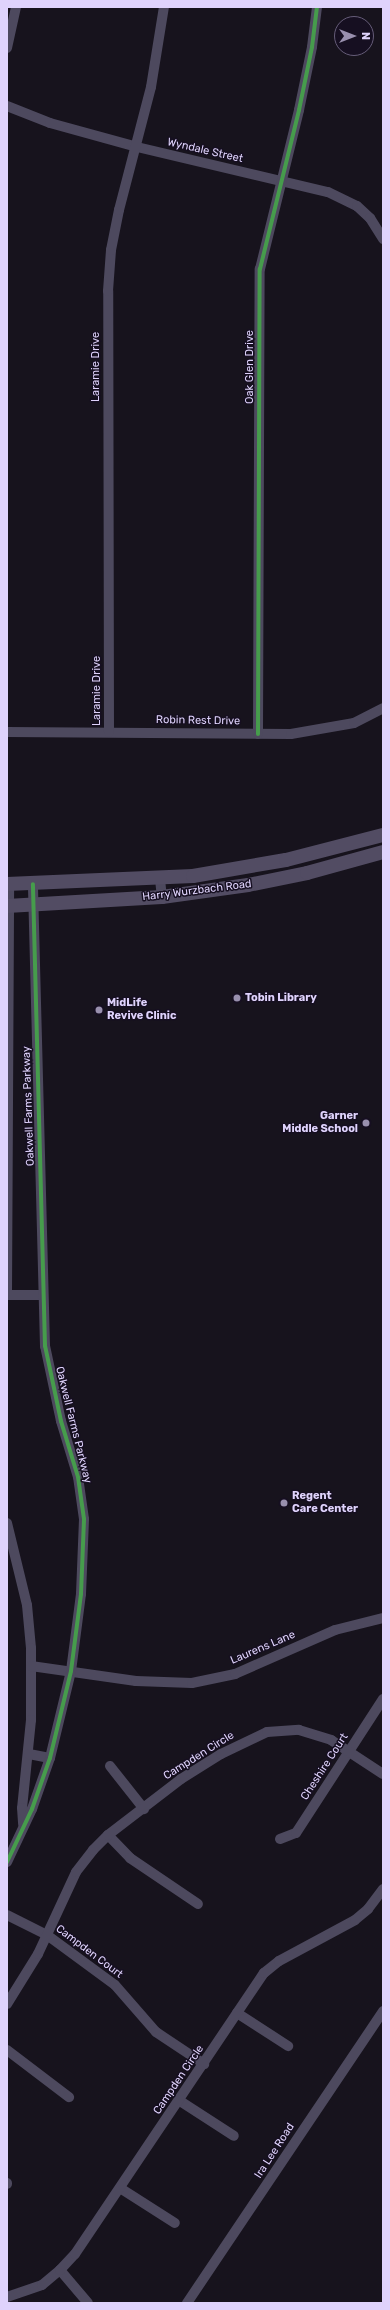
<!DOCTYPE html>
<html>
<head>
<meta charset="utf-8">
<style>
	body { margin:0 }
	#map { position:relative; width:390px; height:2310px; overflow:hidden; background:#17131d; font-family:Rubik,sans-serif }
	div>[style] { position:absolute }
	.street>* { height:10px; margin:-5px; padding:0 5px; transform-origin:5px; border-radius:5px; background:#4d495e }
	.secondary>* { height:14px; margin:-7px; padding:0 7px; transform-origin:7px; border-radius:7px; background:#524c63 }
	.cycleway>* { height:4px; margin:-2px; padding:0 2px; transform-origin:2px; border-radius:2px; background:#469c4c }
	.dots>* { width:11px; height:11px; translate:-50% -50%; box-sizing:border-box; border:2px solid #160f21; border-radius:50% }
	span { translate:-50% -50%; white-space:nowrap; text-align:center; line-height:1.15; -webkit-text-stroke:3px #160f21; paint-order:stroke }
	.street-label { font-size:11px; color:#dfd3fc }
	.poi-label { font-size:11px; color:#dfd3fc; font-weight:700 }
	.left { translate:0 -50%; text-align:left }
	.right { translate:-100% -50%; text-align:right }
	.frame { position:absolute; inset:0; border:8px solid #dfd3fc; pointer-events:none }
	.north { position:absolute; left:334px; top:16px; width:40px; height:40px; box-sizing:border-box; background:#160f21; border:1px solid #665d79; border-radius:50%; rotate:90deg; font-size:11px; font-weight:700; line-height:16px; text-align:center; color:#dfd3fc }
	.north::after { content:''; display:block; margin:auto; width:14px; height:18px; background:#9990ae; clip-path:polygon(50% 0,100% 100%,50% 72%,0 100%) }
</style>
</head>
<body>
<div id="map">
	<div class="street">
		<i style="left:7px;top:48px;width:42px;rotate:-77.6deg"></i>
		<i style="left:7px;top:106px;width:46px;rotate:21.6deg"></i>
		<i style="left:50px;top:123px;width:90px;rotate:15.4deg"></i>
		<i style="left:137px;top:147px;width:196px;rotate:13.3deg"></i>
		<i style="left:328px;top:192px;width:32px;rotate:26deg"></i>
		<i style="left:357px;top:206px;width:18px;rotate:43deg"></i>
		<i style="left:370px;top:218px;width:25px;rotate:58deg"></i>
		<i style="left:7px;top:732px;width:284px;rotate:0.4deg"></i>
		<i style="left:291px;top:734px;width:64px;rotate:-9.9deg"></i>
		<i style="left:354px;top:723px;width:33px;rotate:-27deg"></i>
		<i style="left:109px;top:732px;width:441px;rotate:-90.1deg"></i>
		<i style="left:108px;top:291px;width:41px;rotate:-85.8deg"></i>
		<i style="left:111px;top:250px;width:41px;rotate:-78.7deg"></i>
		<i style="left:119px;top:210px;width:127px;rotate:-75.4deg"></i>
		<i style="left:151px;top:87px;width:81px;rotate:-80.8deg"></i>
		<i style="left:258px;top:734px;width:465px;rotate:-89.8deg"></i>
		<i style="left:260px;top:269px;width:164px;rotate:-76.2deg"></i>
		<i style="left:299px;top:110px;width:64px;rotate:-78.3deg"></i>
		<i style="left:312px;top:47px;width:40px;rotate:-82.9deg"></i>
		<i style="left:160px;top:879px;width:18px;rotate:84deg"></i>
		<i style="left:7px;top:1294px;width:410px;rotate:-89.7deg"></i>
		<i style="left:7px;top:1295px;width:36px"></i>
		<i style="left:7px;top:1523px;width:84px;rotate:76.3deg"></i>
		<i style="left:27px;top:1605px;width:43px;rotate:84.7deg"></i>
		<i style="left:31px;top:1648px;width:72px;rotate:90deg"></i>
		<i style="left:31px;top:1720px;width:88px;rotate:95.8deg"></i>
		<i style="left:22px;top:1808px;width:16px;rotate:86deg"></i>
		<i style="left:31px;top:1666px;width:106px;rotate:8.1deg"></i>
		<i style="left:136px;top:1681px;width:56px;rotate:2deg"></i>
		<i style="left:192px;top:1683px;width:44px;rotate:-11.8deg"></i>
		<i style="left:235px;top:1674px;width:109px;rotate:-23.7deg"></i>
		<i style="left:335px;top:1630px;width:49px;rotate:-14deg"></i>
		<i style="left:29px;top:1754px;width:21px;rotate:11deg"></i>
		<i style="left:110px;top:1766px;width:55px;rotate:51.7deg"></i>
		<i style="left:108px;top:1835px;width:32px;rotate:46deg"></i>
		<i style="left:130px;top:1858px;width:82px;rotate:34.1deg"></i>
		<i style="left:280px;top:1839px;width:17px;rotate:-21deg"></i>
		<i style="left:296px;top:1833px;width:160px;rotate:-57deg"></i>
		<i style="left:7px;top:1862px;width:59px;rotate:-64.7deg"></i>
		<i style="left:32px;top:1809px;width:54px;rotate:-70.6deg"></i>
		<i style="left:50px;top:1758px;width:89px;rotate:-76.4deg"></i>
		<i style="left:71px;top:1671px;width:78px;rotate:-82.6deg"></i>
		<i style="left:81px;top:1594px;width:75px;rotate:-87.7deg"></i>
		<i style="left:84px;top:1519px;width:42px;rotate:-98.1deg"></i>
		<i style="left:78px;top:1477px;width:59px;rotate:-106.9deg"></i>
		<i style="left:61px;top:1421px;width:77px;rotate:-102deg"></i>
		<i style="left:45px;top:1346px;width:462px;rotate:-91.5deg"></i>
		<i style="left:7px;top:1915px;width:45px;rotate:26.6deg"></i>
		<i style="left:47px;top:1935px;width:84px;rotate:36.3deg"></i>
		<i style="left:115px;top:1985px;width:62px;rotate:48.9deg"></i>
		<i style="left:156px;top:2032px;width:58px;rotate:33.7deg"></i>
		<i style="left:7px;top:2004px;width:59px;rotate:-58.2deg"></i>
		<i style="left:38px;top:1954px;width:90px;rotate:-65.1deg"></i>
		<i style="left:76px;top:1872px;width:28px;rotate:-52deg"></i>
		<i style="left:93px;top:1850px;width:21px;rotate:-45deg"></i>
		<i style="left:108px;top:1835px;width:92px;rotate:-37.5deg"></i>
		<i style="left:181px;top:1779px;width:47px;rotate:-32deg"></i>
		<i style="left:221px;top:1754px;width:51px;rotate:-25.6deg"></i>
		<i style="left:267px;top:1732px;width:32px;rotate:-4deg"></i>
		<i style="left:299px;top:1730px;width:34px;rotate:17deg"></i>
		<i style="left:331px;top:1740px;width:62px;rotate:33.2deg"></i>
		<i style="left:237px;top:2013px;width:61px;rotate:32.9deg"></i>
		<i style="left:7px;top:2050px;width:78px;rotate:37.2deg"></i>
		<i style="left:180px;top:2101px;width:64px;rotate:32.9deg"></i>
		<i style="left:7px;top:2183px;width:1px;rotate:90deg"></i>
		<i style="left:120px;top:2188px;width:65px;rotate:32.5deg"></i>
		<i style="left:60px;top:2270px;width:43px;rotate:49.7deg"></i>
		<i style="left:7px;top:2297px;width:37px;rotate:-19deg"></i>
		<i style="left:42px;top:2285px;width:23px;rotate:-40deg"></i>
		<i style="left:60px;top:2270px;width:22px;rotate:-47deg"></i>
		<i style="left:75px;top:2254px;width:339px;rotate:-56.1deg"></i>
		<i style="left:264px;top:1973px;width:19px;rotate:-39deg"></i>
		<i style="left:279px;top:1961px;width:86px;rotate:-28.3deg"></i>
		<i style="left:355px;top:1920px;width:17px;rotate:-40deg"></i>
		<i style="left:368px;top:1909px;width:25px;rotate:-53deg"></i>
		<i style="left:187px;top:2303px;width:352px;rotate:-56.1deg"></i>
	</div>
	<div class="secondary">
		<i style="left:7px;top:884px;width:186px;rotate:-2.5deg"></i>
		<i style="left:193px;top:876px;width:94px;rotate:-9.8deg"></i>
		<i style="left:286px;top:860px;width:100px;rotate:-14.5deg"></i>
		<i style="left:7px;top:906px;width:155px;rotate:-3.3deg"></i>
		<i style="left:162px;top:897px;width:87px;rotate:-7.9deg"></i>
		<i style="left:248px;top:885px;width:60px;rotate:-11.5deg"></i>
		<i style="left:307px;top:873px;width:79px;rotate:-15.4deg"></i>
	</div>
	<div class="cycleway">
		<i style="left:258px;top:734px;width:465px;rotate:-89.8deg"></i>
		<i style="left:260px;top:269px;width:164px;rotate:-76.2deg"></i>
		<i style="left:299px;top:110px;width:64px;rotate:-78.3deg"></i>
		<i style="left:312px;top:47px;width:40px;rotate:-82.9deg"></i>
		<i style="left:7px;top:1862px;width:59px;rotate:-64.7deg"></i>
		<i style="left:32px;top:1809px;width:54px;rotate:-70.6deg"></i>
		<i style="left:50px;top:1758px;width:89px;rotate:-76.4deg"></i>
		<i style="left:71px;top:1671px;width:78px;rotate:-82.6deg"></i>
		<i style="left:81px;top:1594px;width:75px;rotate:-87.7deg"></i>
		<i style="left:84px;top:1519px;width:42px;rotate:-98.1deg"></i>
		<i style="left:78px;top:1477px;width:59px;rotate:-106.9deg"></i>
		<i style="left:61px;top:1421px;width:77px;rotate:-102deg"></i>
		<i style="left:45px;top:1346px;width:462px;rotate:-91.5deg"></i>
	</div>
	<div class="dots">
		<i style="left:237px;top:998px;background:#9990ae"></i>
		<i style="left:99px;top:1010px;background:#9990ae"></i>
		<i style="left:366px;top:1123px;background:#9990ae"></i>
		<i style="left:284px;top:1503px;background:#9990ae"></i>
	</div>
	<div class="street-label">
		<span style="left:205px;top:151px;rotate:13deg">Wyndale Street</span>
		<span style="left:96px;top:367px;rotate:-90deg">Laramie Drive</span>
		<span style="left:250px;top:367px;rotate:-90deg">Oak Glen Drive</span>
		<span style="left:97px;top:691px;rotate:-90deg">Laramie Drive</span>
		<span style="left:198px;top:721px;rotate:1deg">Robin Rest Drive</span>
		<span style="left:197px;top:891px;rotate:-7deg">Harry Wurzbach Road</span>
		<span style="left:29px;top:1106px;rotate:-92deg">Oakwell Farms Parkway</span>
		<span style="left:73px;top:1425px;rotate:76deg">Oakwell Farms Parkway</span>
		<span style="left:263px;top:1648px;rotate:-23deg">Laurens Lane</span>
		<span style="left:199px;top:1756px;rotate:-32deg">Campden Circle</span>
		<span style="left:325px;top:1767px;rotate:-57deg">Cheshire Court</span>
		<span style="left:89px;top:1952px;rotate:37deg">Campden Court</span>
		<span style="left:179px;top:2080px;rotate:-56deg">Campden Circle</span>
		<span style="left:275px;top:2151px;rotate:-57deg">Ira Lee Road</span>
	</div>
	<div class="poi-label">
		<span class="left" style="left:245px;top:998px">Tobin Library</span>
		<span class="left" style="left:107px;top:1010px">MidLife<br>Revive Clinic</span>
		<span class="right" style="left:358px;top:1123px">Garner<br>Middle School</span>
		<span class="left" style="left:292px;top:1503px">Regent<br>Care Center</span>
	</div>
	<div class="frame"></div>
	<div class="north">N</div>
</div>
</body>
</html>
